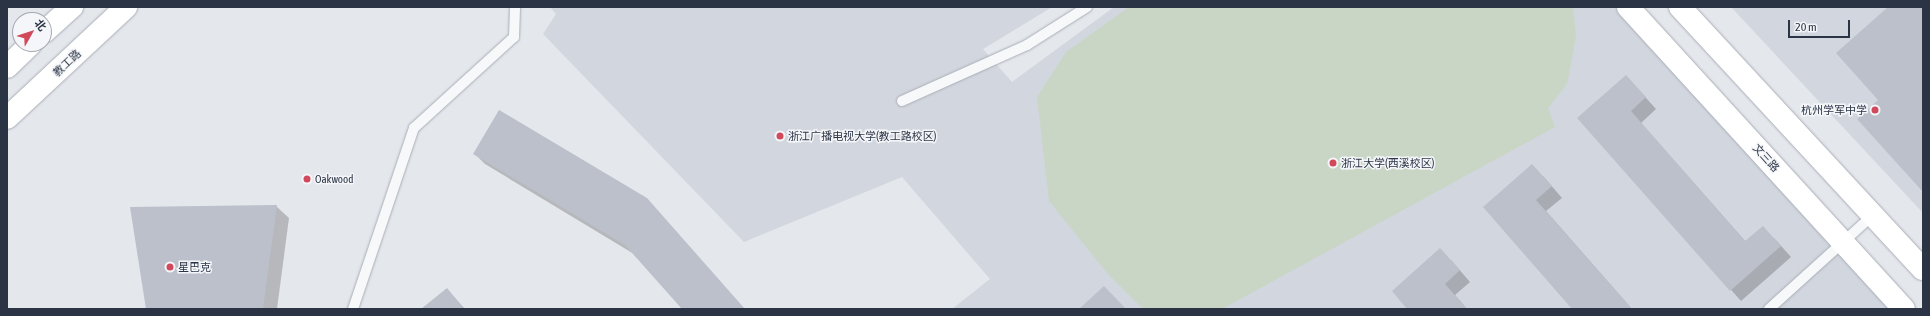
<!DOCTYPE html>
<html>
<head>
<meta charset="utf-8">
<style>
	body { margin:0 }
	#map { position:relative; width:1930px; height:316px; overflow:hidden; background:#e4e7ec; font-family:"Asap Condensed","Noto Sans SC",sans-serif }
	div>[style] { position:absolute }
	.built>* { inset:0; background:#d2d6de }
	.green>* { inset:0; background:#c9d6c5 }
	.shadow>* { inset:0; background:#0003 }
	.building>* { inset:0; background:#bbc0ca }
	.roads { filter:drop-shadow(0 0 1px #a9aeb7) drop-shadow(0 0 1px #a9aeb7) }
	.service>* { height:10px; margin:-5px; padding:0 5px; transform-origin:5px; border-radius:5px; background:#f7f8fa }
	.secondary>* { height:22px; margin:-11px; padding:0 11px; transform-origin:11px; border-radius:11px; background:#fff }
	.primary>* { height:22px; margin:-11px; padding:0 11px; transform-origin:11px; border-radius:11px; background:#fff }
	.dots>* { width:11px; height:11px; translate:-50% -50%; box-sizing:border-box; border:2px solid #f4f6f9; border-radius:50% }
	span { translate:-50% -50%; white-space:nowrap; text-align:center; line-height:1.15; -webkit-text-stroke:3px #f4f6f9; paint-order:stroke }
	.street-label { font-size:11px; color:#2b3445 }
	.poi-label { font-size:11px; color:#2b3445 }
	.right { translate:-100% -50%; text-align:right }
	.left { translate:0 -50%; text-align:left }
	.frame { position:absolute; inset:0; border:8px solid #2b3445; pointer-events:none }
	.north { position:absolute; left:12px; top:12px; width:40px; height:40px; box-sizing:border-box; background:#f4f6f9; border:1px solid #a4a8b1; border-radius:50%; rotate:51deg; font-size:11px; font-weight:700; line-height:16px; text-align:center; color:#2b3445 }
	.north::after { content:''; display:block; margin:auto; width:14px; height:18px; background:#d1495b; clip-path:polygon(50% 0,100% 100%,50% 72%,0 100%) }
	.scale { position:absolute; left:1788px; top:20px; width:62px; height:18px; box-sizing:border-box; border:2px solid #2b3445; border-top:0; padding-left:5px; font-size:12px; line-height:14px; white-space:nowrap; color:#2b3445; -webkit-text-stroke:3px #f4f6f9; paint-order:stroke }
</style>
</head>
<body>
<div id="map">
	<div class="built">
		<i style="clip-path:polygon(550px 7px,1052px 7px,983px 49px,1012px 82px,1114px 7px,1621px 7px,1890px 309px,952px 309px,990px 279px,902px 177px,744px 242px,543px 34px,556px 14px)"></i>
		<i style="clip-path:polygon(1731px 7px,1923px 7px,1923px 213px)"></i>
	</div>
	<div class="green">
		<i style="clip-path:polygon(1129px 7px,1573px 7px,1576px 37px,1567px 84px,1548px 108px,1555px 127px,1222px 309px,1143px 309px,1107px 273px,1049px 201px,1037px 97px,1066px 52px)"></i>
	</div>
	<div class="shadow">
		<i style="clip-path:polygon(1637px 88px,1656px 109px,1641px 123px,1746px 242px,1774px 238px,1791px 257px,1741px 301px,1579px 118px)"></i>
		<i style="clip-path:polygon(474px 153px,745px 309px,683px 309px,634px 254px,485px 164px)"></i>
		<i style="clip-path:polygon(1543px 176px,1562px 198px,1546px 211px,1632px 309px,1574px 309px,1484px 207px)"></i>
		<i style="clip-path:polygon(276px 206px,289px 218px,277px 309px,147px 309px)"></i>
		<i style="clip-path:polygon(1451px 260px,1470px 282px,1455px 295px,1467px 309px,1409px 309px)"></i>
		<i style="clip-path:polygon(447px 289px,465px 309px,422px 309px)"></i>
	</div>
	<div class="building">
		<i style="clip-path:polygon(1888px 7px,1923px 7px,1923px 192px,1857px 119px,1878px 100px,1836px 53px)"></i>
		<i style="clip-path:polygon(1626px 75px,1646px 97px,1631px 111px,1745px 241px,1763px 226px,1781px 246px,1730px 291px,1577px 118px)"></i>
		<i style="clip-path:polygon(499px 110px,647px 198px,745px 309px,682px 309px,625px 245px,473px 154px)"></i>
		<i style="clip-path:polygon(1532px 164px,1552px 186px,1536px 200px,1632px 309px,1572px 309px,1483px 207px)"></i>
		<i style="clip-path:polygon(277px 205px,263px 309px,146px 309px,130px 207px)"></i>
		<i style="clip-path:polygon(1440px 248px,1460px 270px,1445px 284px,1467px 309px,1407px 309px,1392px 291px)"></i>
		<i style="clip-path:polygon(1104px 286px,1126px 309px,1079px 309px)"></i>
		<i style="clip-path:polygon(447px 288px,464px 309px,421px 309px)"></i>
	</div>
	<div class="roads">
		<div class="service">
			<i style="left:902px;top:101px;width:137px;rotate:-24.1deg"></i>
			<i style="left:1027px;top:45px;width:71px;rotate:-32.3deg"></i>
			<i style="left:353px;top:309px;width:191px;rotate:-71.4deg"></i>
			<i style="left:414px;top:128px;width:135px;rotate:-42.3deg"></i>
			<i style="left:514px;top:37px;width:30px;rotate:-88deg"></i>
			<i style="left:1769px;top:309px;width:140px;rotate:-42.1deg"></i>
		</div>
		<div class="secondary">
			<i style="left:1628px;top:7px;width:409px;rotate:47.6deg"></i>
			<i style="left:1680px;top:7px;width:357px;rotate:47.2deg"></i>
		</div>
		<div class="primary">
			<i style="left:44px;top:32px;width:38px;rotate:-42deg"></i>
			<i style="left:7px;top:67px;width:33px;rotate:-44deg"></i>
			<i style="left:7px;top:118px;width:163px;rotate:-43deg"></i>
		</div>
	</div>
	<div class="dots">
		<i style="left:1875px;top:110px;background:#d1495b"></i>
		<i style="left:780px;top:136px;background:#d1495b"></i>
		<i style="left:1333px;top:163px;background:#d1495b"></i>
		<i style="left:307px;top:179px;background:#d1495b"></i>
		<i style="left:170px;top:267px;background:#d1495b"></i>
	</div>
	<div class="street-label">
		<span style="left:67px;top:63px;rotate:-43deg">教工路</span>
		<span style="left:1766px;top:158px;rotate:48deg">文三路</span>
	</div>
	<div class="poi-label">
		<span class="right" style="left:1867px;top:110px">杭州学军中学</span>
		<span class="left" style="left:788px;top:136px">浙江广播电视大学(教工路校区)</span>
		<span class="left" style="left:1341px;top:163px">浙江大学(西溪校区)</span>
		<span class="left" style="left:315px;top:179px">Oakwood</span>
		<span class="left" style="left:178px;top:267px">星巴克</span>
	</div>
	<div class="frame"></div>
	<div class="north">北</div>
	<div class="scale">20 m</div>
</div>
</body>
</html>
